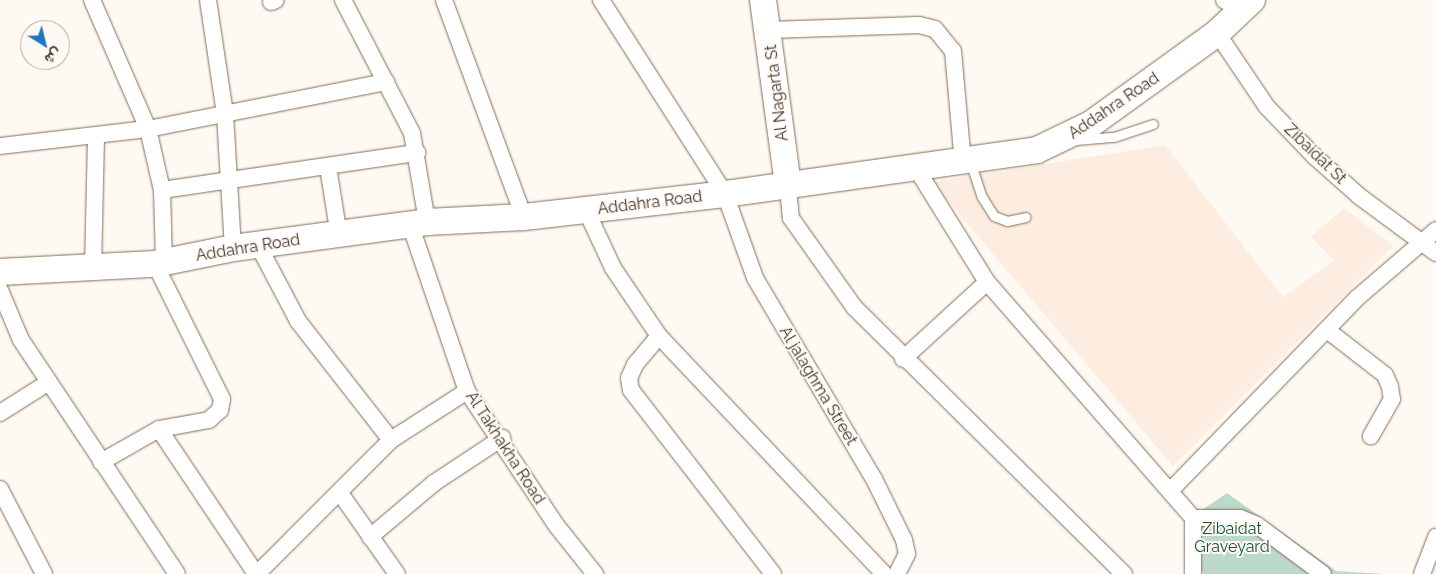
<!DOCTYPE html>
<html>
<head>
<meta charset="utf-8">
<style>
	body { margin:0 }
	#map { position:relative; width:1436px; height:574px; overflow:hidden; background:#fef9f3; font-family:Raleway,Vazirmatn,sans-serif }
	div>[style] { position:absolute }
	.education>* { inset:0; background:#fcede0 }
	.green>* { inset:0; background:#bdd9cb }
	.roads { filter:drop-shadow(0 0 1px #836e53) drop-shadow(0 0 1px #836e53) }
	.service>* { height:9px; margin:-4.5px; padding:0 4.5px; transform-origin:4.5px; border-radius:4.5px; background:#fff }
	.minor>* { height:16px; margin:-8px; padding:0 8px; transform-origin:8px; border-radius:8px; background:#fff }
	.primary>* { height:26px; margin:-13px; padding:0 13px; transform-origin:13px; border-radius:13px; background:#fff }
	span { translate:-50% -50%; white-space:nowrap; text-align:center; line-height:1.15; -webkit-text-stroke:4px #fef9f3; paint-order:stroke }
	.street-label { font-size:16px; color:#3e3429 }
	.park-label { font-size:16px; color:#125139 }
	.north { position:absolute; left:20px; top:20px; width:50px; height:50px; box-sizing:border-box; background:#fef9f3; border:1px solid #b1aaa2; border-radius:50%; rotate:144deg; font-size:14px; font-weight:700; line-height:20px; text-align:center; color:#3e3429 }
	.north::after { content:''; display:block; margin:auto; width:18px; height:22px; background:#2076c4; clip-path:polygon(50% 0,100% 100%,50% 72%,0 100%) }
</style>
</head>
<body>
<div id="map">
	<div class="education">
		<i style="clip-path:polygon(1165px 145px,1283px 297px,1334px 261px,1311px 237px,1344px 208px,1393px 246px,1173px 466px,932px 182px)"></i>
	</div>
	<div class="green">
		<i style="clip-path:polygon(1227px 493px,1336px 571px,1384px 574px,1204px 574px,1199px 568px,1196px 514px)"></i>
	</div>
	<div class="roads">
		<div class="service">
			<i style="left:1076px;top:140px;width:38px;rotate:-5deg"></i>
			<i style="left:1114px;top:137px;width:41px;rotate:-18.4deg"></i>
			<i style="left:970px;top:161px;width:38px;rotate:72deg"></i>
			<i style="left:982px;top:197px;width:22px;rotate:58deg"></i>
			<i style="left:994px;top:216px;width:14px;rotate:21deg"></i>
			<i style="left:1007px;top:221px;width:19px;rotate:-12deg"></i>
		</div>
		<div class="minor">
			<i style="left:92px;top:0;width:141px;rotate:66.5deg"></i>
			<i style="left:148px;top:129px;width:63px;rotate:77.1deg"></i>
			<i style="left:162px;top:190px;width:72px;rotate:88.4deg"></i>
			<i style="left:208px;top:0;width:115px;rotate:81.5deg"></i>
			<i style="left:225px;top:114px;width:134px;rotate:86.6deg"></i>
			<i style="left:343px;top:0;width:150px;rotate:62.6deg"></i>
			<i style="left:412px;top:133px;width:90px;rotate:80.4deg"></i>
			<i style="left:444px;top:0;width:231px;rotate:69.8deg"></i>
			<i style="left:601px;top:0;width:230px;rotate:57.4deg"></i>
			<i style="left:725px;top:194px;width:89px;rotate:70.3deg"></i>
			<i style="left:755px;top:278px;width:234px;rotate:59.4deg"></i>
			<i style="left:874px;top:479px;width:68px;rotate:63.8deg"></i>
			<i style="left:904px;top:540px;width:14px;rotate:78deg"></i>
			<i style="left:907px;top:554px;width:22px;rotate:117deg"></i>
			<i style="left:1224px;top:0;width:20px;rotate:30deg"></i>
			<i style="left:271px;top:2px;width:5px;rotate:-22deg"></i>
			<i style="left:769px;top:30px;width:150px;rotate:-1.9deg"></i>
			<i style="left:919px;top:25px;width:16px;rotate:14deg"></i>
			<i style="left:935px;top:29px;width:28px;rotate:51deg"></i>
			<i style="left:953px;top:51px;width:111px;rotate:84.9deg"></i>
			<i style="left:1217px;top:33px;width:89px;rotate:56deg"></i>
			<i style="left:1267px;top:107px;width:68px;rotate:46.2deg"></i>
			<i style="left:1314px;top:156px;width:60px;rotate:41.6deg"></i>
			<i style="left:1359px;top:196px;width:96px;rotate:36.5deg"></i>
			<i style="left:0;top:146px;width:149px;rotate:-6.6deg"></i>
			<i style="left:148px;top:129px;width:243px;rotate:-11.2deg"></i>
			<i style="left:328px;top:167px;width:70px;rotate:80.9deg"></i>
			<i style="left:916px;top:168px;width:134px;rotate:58.1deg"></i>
			<i style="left:987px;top:282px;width:313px;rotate:48.9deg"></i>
			<i style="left:1193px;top:518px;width:47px"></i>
			<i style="left:1240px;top:518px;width:18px;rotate:22deg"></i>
			<i style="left:1257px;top:525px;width:82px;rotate:36.6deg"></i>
			<i style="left:788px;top:186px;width:32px;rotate:85deg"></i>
			<i style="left:791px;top:218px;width:109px;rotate:54.7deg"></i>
			<i style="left:854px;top:307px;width:380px;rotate:44.7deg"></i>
			<i style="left:162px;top:190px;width:258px;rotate:-8.3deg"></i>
			<i style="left:586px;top:210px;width:64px;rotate:65deg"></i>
			<i style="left:613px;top:268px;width:82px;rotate:55.9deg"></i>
			<i style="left:659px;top:336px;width:328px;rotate:46.6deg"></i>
			<i style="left:410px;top:224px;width:176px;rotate:71.2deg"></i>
			<i style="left:467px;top:391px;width:161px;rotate:56.4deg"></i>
			<i style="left:556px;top:525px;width:63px;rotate:51.5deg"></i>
			<i style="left:258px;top:245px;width:86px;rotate:62.2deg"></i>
			<i style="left:298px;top:321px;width:151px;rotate:52deg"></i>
			<i style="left:155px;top:264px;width:151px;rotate:63.6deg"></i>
			<i style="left:222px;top:399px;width:11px;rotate:100deg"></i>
			<i style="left:220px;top:410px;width:15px;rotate:138deg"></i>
			<i style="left:209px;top:420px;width:51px;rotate:169.8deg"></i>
			<i style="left:93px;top:270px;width:133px;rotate:-88.7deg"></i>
			<i style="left:0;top:290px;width:54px;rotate:67.2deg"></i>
			<i style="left:21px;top:340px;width:281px;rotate:56.3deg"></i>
			<i style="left:1327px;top:330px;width:73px;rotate:37.8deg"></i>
			<i style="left:1385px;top:375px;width:13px;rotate:67deg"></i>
			<i style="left:1390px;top:387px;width:12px;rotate:81deg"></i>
			<i style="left:1392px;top:399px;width:43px;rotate:119.6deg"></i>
			<i style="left:659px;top:336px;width:38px;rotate:130deg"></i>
			<i style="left:635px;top:365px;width:14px;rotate:115deg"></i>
			<i style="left:629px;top:378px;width:12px;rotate:81deg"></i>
			<i style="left:631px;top:390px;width:232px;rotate:52.3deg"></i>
			<i style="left:903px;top:359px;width:114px;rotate:-42.5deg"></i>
			<i style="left:0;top:413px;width:58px;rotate:-32.3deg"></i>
			<i style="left:101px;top:462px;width:67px;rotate:-29.6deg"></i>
			<i style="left:159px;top:429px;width:174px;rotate:56.2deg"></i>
			<i style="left:0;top:489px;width:96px;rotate:62.6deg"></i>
			<i style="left:1170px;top:491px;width:269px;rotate:-45.9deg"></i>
			<i style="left:1357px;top:298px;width:104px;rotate:-40.7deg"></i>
			<i style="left:340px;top:493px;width:99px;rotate:54.9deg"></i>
			<i style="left:370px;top:537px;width:84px;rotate:-40.2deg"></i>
			<i style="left:434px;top:483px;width:82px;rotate:-33.5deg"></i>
			<i style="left:257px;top:574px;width:190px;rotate:-45deg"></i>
			<i style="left:391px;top:440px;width:90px;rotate:-32.8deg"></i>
			<i style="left:1193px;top:574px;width:56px;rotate:-90deg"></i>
			<i style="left:1422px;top:574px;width:40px;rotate:-69deg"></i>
		</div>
		<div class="primary">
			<i style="left:763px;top:0;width:188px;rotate:82.3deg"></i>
			<i style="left:0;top:272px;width:155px;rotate:-3deg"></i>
			<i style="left:155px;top:264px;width:80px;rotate:-11.6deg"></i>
			<i style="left:233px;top:248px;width:196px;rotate:-7.6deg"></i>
			<i style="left:427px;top:222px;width:97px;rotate:-3deg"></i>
			<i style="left:524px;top:217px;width:202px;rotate:-6.5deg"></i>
			<i style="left:725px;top:194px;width:315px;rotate:-8deg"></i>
			<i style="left:1037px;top:150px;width:60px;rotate:-25.7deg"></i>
			<i style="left:1091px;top:124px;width:155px;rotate:-35.8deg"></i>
			<i style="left:1217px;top:33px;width:48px;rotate:-43.3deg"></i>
		</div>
	</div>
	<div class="street-label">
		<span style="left:777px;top:93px;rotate:-97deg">Al Nagarta St</span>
		<span style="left:1114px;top:106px;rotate:-34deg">Addahra Road</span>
		<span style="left:1315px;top:154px;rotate:44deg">Zibaidat St</span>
		<span style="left:650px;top:203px;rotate:-7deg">Addahra Road</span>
		<span style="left:248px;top:248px;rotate:-9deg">Addahra Road</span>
		<span style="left:818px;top:386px;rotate:59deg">Al jalaghma Street</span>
		<span style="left:505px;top:448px;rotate:57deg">Al Takhakha Road</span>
	</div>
	<div class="park-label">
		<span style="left:1232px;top:538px">Zibaidat<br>Graveyard</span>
	</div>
	<div class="north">ش</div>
</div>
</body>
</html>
